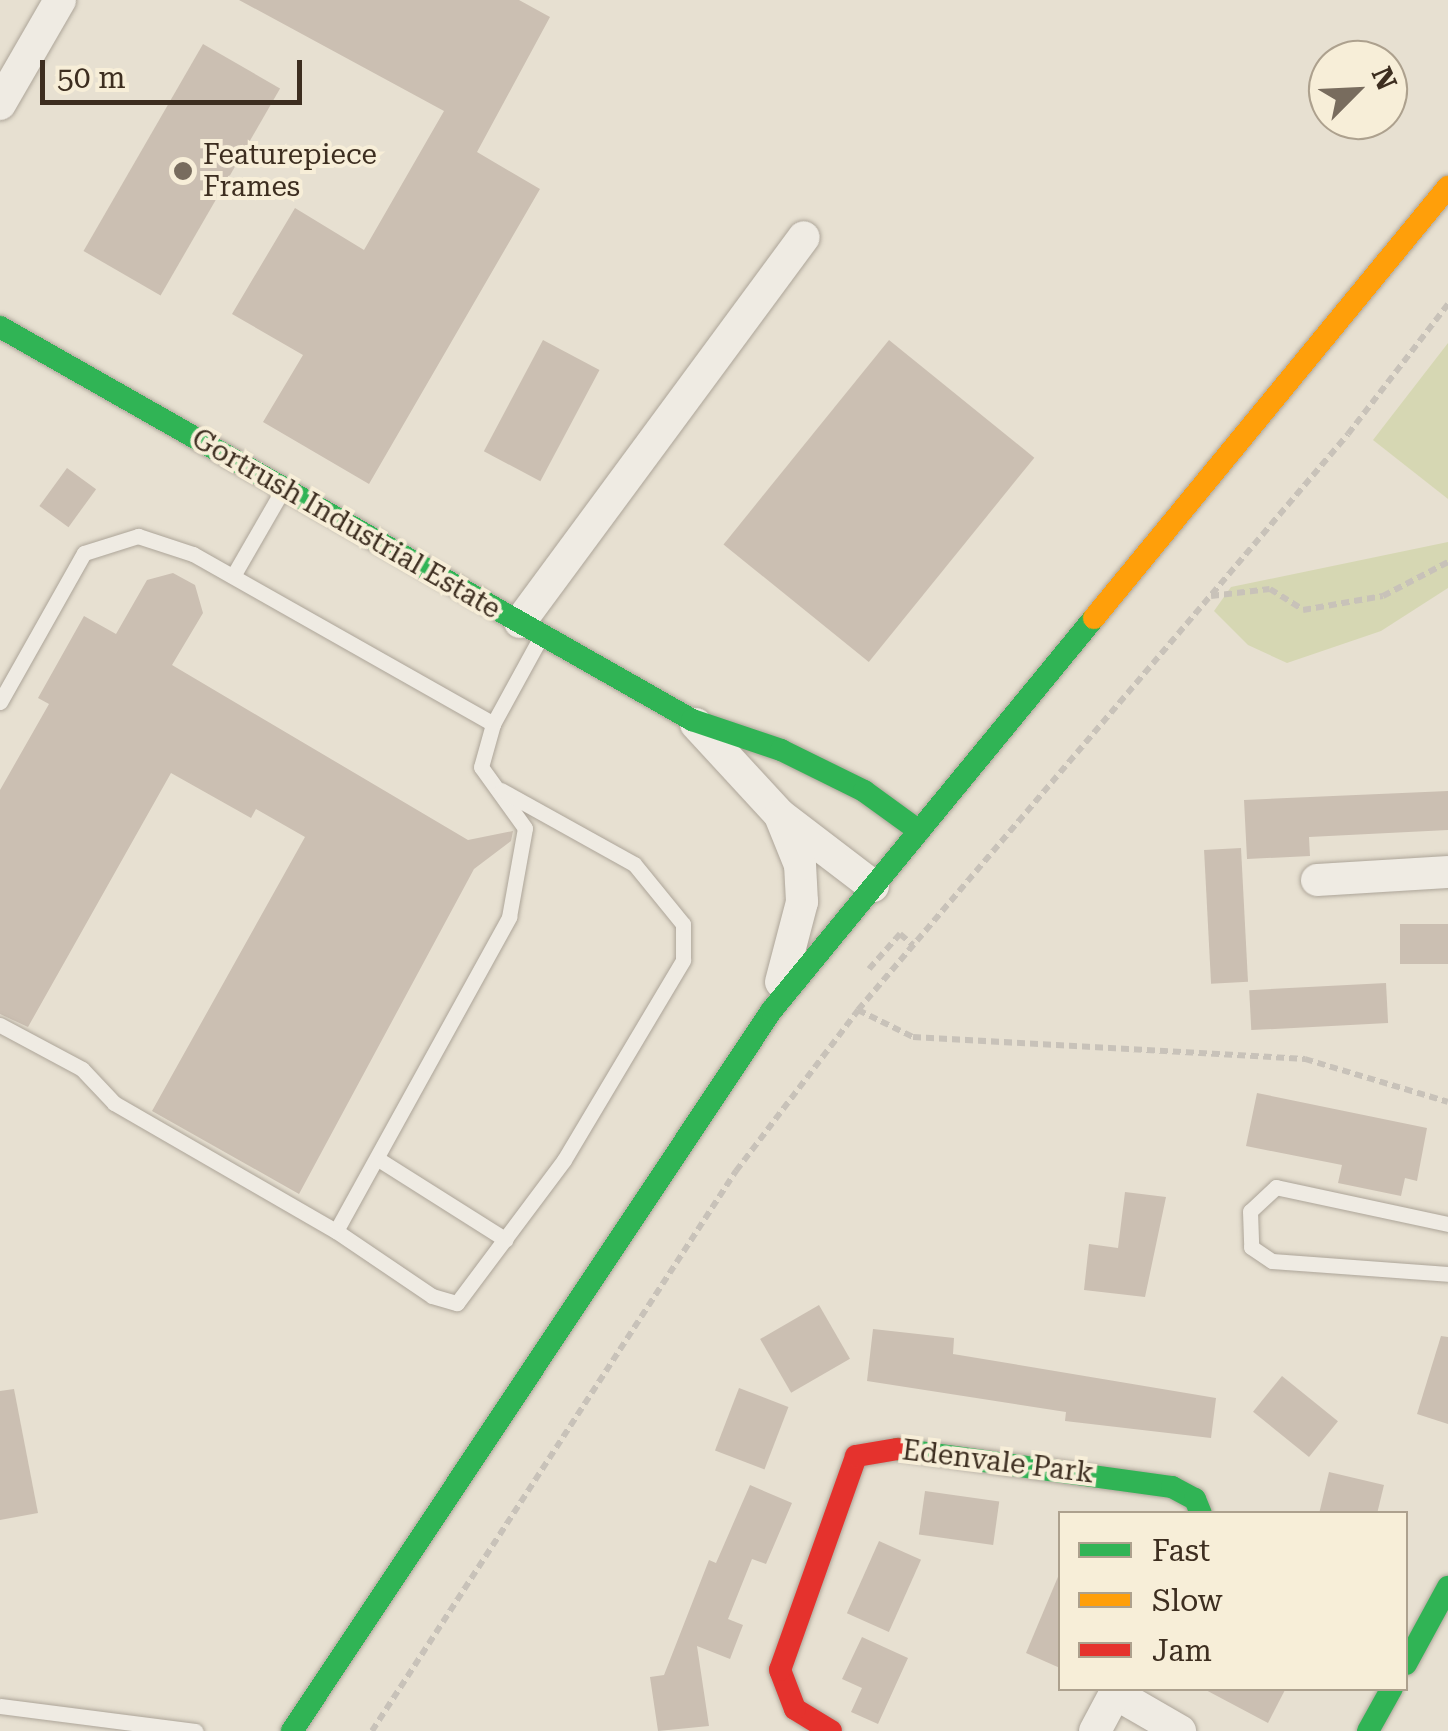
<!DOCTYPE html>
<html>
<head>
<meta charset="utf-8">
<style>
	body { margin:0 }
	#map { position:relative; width:1448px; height:1731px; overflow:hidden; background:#e7e0d1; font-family:"Roboto Serif",serif }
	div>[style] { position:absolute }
	.green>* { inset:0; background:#d6d7b3 }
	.building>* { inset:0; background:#cbbfb2; transform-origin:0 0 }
	.path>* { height:6px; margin-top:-3px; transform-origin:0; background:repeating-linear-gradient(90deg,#c8c2b9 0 8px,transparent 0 13px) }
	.roads { filter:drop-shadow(0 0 2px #ada599) drop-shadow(0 0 2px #ada599) }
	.lane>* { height:15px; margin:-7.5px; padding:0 7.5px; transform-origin:7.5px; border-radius:7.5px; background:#efebe3 }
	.street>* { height:32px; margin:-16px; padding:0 16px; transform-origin:16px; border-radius:16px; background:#efebe3 }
	.fast>* { height:22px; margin:-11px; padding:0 11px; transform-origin:11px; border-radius:11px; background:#30b455 }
	.slow>* { height:22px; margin:-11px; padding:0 11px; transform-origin:11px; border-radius:11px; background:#ff9f0a }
	.jam>* { height:22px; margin:-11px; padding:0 11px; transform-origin:11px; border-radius:11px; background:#e5322d }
	.dots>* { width:28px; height:28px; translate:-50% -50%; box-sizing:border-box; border:5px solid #f7eed8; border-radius:50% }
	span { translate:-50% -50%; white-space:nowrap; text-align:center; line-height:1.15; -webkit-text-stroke:8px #f7eed8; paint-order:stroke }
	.poi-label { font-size:28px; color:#3d2e20 }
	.left { translate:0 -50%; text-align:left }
	.street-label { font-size:28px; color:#3d2e20 }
	.legend { position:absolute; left:1058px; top:1511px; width:350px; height:180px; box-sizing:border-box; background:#f7eed8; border:2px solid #ada18e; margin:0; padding:12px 18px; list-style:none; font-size:30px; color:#3d2e20 }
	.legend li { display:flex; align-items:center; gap:20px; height:50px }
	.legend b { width:50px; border:2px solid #ada18e }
	.north { position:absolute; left:1308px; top:40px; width:100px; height:100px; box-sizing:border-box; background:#f7eed8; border:2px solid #ada18e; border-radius:50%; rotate:66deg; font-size:28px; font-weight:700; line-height:40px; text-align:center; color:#3d2e20 }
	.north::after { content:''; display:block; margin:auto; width:35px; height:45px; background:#786c5e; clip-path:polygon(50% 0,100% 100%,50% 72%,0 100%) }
	.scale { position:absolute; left:40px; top:60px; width:262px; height:45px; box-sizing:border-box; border:5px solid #3d2e20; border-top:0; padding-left:12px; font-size:30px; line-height:35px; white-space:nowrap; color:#3d2e20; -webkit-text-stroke:8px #f7eed8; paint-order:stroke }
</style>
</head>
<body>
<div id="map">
	<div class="green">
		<i style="clip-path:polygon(1448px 343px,1448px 499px,1373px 440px)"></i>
		<i style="clip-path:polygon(1448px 542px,1448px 588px,1381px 631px,1287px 663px,1248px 645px,1214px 611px,1231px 587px)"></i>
	</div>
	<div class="building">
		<i style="clip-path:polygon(239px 0,519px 0,550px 17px,477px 152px,540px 189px,369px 484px,263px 422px,303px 355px,232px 314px,295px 208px,364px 250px,444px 111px)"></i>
		<i style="left:203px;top:44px;width:89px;height:239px;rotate:30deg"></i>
		<i style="left:543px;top:340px;width:64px;height:126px;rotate:28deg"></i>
		<i style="left:889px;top:340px;width:187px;height:263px;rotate:39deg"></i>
		<i style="left:67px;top:468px;width:36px;height:47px;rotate:36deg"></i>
		<i style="clip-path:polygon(173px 573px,195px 585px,203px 613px,172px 665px,468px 840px,513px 831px,511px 841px,474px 869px,299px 1194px,152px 1111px,305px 837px,256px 809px,251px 818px,171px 773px,28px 1027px,0 1014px,0 790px,49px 704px,38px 698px,84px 616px,116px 634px,147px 580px)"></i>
		<i style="clip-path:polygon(1448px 791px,1448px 830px,1309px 837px,1310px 856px,1247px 859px,1244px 800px)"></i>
		<i style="left:1241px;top:848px;width:134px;height:37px;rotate:87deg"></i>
		<i style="left:1448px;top:924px;width:40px;height:48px;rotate:90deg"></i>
		<i style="left:1386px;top:983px;width:40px;height:137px;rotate:87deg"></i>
		<i style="clip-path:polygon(1257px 1093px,1427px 1128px,1417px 1181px,1405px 1178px,1401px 1196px,1338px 1183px,1342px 1165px,1246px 1146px)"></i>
		<i style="clip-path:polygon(1125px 1192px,1166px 1197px,1145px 1297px,1084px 1290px,1089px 1244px,1118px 1248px)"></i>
		<i style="left:819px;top:1305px;width:62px;height:68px;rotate:60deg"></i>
		<i style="clip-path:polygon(873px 1329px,954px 1338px,953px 1354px,1216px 1398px,1211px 1438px,1065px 1421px,1066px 1412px,867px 1381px)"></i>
		<i style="clip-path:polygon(1441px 1336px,1448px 1337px,1448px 1424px,1417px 1414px)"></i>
		<i style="left:1282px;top:1376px;width:72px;height:46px;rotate:39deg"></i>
		<i style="left:739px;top:1388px;width:53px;height:67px;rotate:21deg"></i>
		<i style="clip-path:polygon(14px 1389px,38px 1513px,0 1520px,0 1391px)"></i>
		<i style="clip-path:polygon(1329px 1472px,1384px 1485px,1377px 1514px,1319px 1514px)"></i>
		<i style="clip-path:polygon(750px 1485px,792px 1503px,766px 1564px,752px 1559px,728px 1619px,743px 1625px,730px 1659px,697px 1646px,709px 1726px,658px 1731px,650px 1677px,664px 1675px,709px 1560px,716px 1563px)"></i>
		<i style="left:925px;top:1491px;width:75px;height:44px;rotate:8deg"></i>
		<i style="left:879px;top:1541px;width:46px;height:79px;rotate:24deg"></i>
		<i style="clip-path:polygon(1060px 1572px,1060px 1668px,1026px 1653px)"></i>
		<i style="clip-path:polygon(862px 1637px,908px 1658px,878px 1724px,851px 1712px,862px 1688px,842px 1679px)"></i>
		<i style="clip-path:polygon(1202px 1688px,1286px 1688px,1268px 1723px)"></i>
	</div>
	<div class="path">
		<i style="left:1211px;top:596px;width:59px;rotate:-6.8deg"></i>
		<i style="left:1270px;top:589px;width:39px;rotate:32deg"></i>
		<i style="left:1303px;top:610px;width:81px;rotate:-9.9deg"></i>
		<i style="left:1383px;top:596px;width:73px;rotate:-27.6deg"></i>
		<i style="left:869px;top:969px;width:47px;rotate:-48.5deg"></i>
		<i style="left:900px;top:934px;width:17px;rotate:40deg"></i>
		<i style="left:858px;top:1010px;width:61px;rotate:26.1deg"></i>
		<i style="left:913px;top:1037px;width:393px;rotate:3.2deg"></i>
		<i style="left:1305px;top:1059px;width:149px;rotate:16.7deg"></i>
		<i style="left:372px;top:1731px;width:668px;rotate:-56.98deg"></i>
		<i style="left:736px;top:1171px;width:202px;rotate:-52.8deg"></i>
		<i style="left:858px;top:1010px;width:756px;rotate:-49.61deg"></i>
		<i style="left:1348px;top:434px;width:164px;rotate:-52.4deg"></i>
	</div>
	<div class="roads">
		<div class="lane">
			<i style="left:233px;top:576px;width:96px;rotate:-60deg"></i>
			<i style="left:0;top:702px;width:171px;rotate:-60.6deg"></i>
			<i style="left:84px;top:553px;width:57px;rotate:-17.5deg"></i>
			<i style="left:138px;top:536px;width:58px;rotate:18.1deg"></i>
			<i style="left:193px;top:554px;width:345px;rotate:29.5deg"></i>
			<i style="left:0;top:1025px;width:93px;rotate:28.2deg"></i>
			<i style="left:82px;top:1069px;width:47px;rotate:46.7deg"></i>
			<i style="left:114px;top:1103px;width:256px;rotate:30deg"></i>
			<i style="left:336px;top:1231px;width:359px;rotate:-61.1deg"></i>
			<i style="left:509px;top:917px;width:90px;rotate:-79.8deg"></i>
			<i style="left:525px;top:828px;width:75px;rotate:-125.8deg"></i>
			<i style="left:481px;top:767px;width:45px;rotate:-74.4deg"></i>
			<i style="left:493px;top:724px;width:98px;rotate:-61.3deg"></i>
			<i style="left:378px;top:1159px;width:151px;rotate:32.3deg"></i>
			<i style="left:1448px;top:1224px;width:176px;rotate:-167.9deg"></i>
			<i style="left:1276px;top:1187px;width:35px;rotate:137deg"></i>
			<i style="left:1250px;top:1211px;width:36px;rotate:88deg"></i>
			<i style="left:1251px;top:1247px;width:25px;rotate:34deg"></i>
			<i style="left:1272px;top:1261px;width:176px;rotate:4.2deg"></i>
			<i style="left:336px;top:1231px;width:116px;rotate:34.1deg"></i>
			<i style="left:432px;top:1296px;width:26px;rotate:16deg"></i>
			<i style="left:457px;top:1303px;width:179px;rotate:-53.2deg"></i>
			<i style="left:564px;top:1160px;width:233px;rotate:-59.2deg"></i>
			<i style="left:683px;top:960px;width:36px;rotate:-90deg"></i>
			<i style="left:683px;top:924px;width:77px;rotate:-129.2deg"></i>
			<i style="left:634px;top:864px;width:152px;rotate:-150.9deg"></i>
			<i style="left:0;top:1706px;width:197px;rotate:7.3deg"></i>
		</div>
		<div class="street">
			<i style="left:0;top:104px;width:120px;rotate:-60deg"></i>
			<i style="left:520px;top:622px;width:478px;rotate:-53.6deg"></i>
			<i style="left:696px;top:724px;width:124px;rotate:47.3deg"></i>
			<i style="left:780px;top:815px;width:117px;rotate:37.4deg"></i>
			<i style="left:1317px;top:880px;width:131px;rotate:-3.5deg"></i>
			<i style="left:781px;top:982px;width:83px;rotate:-75.3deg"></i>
			<i style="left:802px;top:902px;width:37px;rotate:-93deg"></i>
			<i style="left:800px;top:865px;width:51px;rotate:-112deg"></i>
			<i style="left:1116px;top:1694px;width:74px;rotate:30deg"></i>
			<i style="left:1095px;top:1731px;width:49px;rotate:-61.9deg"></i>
		</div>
		<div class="fast">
			<i style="left:0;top:327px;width:796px;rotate:29.59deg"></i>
			<i style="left:692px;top:720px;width:94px;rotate:18.6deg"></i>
			<i style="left:781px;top:750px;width:93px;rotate:26.3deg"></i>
			<i style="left:864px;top:791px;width:68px;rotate:36deg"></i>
			<i style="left:897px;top:1449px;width:278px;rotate:7.9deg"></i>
			<i style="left:1172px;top:1487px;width:26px;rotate:28deg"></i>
			<i style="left:1195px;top:1499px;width:16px;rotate:68deg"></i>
			<i style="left:1406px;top:1664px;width:88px;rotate:-61.4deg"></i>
			<i style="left:292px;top:1731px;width:866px;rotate:-56.35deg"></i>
			<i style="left:772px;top:1010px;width:507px;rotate:-50.6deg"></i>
			<i style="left:1368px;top:1731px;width:49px;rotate:-60.8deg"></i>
		</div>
		<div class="slow">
			<i style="left:1094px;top:618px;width:558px;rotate:-50.6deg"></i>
		</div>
		<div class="jam">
			<i style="left:831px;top:1731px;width:42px;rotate:-148.6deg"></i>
			<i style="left:795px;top:1709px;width:42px;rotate:-111deg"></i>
			<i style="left:780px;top:1670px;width:227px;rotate:-70.4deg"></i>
			<i style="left:856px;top:1456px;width:42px;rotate:-9.7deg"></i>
		</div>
	</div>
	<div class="dots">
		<i style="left:183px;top:171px;background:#786c5e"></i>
	</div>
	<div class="poi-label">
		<span class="left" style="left:203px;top:171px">Featurepiece<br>Frames</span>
	</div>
	<div class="street-label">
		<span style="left:346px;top:524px;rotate:30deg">Gortrush Industrial Estate</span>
		<span style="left:998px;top:1462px;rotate:7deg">Edenvale Park</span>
	</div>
	<ul class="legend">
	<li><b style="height:12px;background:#30b455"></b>Fast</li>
	<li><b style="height:12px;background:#ff9f0a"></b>Slow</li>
	<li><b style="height:12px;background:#e5322d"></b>Jam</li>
	</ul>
	<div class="north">N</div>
	<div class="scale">50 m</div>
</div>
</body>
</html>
